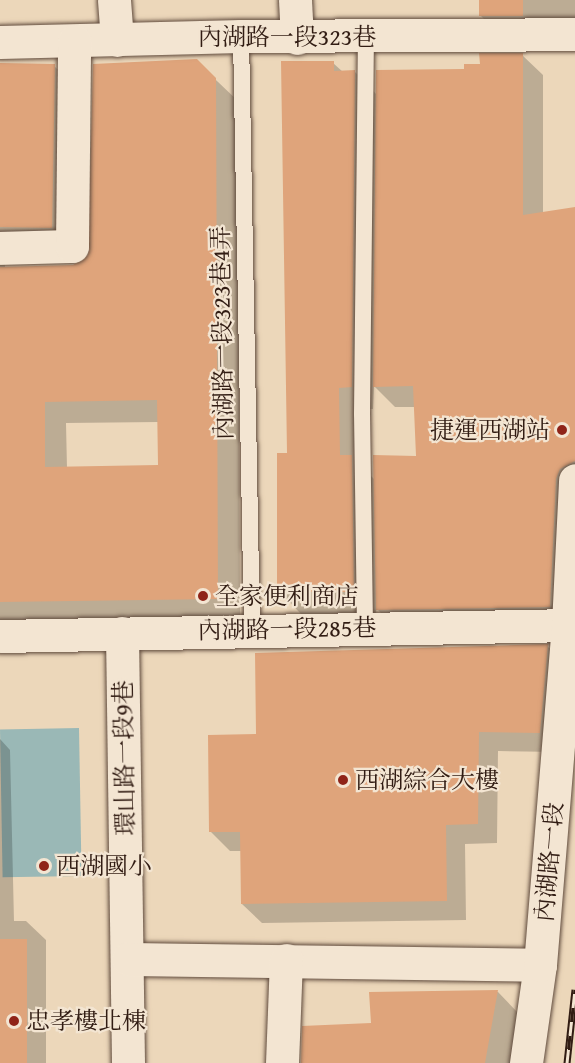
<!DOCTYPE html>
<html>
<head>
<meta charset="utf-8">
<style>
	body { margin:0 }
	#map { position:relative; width:575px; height:1063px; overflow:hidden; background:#ecd7ba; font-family:"Gentium Book Plus","Noto Serif TC",serif }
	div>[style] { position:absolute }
	.water>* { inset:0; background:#9ab8b6; transform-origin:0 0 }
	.shadow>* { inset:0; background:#0003 }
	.building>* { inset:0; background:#dfa47b; transform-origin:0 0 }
	.roads { filter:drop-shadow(0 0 2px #604b3d) drop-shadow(0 0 2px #604b3d) }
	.service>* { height:16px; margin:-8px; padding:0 8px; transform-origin:8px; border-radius:8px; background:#f3e5d2 }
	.minor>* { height:33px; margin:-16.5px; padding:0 16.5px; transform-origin:16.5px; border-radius:16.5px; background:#f3e5d2 }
	.secondary>* { height:33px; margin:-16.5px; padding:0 16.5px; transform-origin:16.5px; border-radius:16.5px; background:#f3e5d2 }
	.rail>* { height:7px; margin-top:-3.5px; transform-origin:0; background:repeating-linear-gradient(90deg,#f3e5d2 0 14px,#311c13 0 28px); box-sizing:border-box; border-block:2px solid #311c13 }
	.dots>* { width:16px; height:16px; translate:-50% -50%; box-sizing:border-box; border:3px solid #f3e5d2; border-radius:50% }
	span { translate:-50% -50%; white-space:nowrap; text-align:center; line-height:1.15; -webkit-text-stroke:4.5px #f3e5d2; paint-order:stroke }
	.street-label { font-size:24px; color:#311c13 }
	.poi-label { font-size:24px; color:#311c13 }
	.right { translate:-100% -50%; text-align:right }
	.left { translate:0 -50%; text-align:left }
</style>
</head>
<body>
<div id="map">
	<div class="water">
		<i style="left:79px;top:728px;width:148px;height:79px;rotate:89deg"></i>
	</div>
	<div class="shadow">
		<i style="clip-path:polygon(480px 0,575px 0,575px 35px,501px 36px,480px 15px)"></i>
		<i style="clip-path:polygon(evenodd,522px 55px,543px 75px,543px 253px,574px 254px,575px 205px,575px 530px,570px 627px,398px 630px,376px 608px,376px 614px,301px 614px,279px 591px,288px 454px,333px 63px,343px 72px,355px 72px,377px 95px,522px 55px,374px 386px,395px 407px,416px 407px,418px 457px,375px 480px,361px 466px,361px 409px,373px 409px,374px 386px)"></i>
		<i style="clip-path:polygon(evenodd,196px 61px,238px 101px,240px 621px,0 628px,0 67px,54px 66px,77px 88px,75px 250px,5px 262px,5px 268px,73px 266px,90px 256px,196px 61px,159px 422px,160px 467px,67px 468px,66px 423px,159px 422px)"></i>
		<i style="clip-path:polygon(547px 646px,567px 665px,559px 752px,498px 751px,497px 843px,465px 844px,466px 920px,262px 923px,242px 904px,242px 851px,230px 851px,211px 832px,258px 735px)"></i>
		<i style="clip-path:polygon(0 739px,10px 750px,14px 921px,26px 921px,46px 940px,46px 1063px,0 1063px)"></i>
		<i style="clip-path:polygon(498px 992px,519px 1014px,510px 1063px,302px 1063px,372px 1024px,370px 993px)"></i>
	</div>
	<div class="building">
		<i style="left:479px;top:0;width:44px;height:16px"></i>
		<i style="clip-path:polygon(479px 53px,523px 53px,523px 215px,575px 207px,575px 461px,560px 469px,556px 479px,550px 607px,376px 610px,373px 455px,416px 456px,413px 386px,373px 387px,376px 70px,464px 69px,464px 64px,480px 64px)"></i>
		<i style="clip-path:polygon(evenodd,197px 59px,216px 78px,218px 599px,0 602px,0 267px,73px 265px,88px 255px,93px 64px,197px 59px,157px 400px,158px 465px,45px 467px,45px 402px,157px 400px)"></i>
		<i style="clip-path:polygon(281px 61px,334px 61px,334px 71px,355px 70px,352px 387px,339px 388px,340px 455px,352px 455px,354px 592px,277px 592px,277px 453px,287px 453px)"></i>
		<i style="left:55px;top:64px;width:164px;height:55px;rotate:91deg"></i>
		<i style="clip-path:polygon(548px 644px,540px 733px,479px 732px,478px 824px,446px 825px,447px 901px,241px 904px,240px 832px,209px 832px,208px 735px,256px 734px,255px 653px)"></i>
		<i style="left:0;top:939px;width:27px;height:124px"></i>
		<i style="clip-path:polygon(498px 990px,485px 1063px,301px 1063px,302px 1026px,371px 1023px,369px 992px)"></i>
	</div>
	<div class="roads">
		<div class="service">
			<i style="left:241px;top:36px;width:594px;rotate:88.94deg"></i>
			<i style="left:365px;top:627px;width:213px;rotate:-90.8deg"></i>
			<i style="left:362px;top:414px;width:377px;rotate:-89.4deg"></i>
		</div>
		<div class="minor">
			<i style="left:114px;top:0;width:40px;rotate:85.7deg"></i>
			<i style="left:295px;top:0;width:38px;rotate:87deg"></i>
			<i style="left:0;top:42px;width:241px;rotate:-1.4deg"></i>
			<i style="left:241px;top:36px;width:334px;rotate:-0.3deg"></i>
			<i style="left:0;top:248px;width:72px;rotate:-1.6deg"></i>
			<i style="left:72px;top:246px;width:205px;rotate:-89.4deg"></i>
			<i style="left:122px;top:633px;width:430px;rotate:89.2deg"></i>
			<i style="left:0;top:636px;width:575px;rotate:-1.1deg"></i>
			<i style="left:128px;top:959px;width:412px;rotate:0.8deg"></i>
			<i style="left:282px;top:1063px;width:103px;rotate:-87.8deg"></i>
		</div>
		<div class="secondary">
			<i style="left:526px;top:1063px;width:99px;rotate:-81.9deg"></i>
			<i style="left:540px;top:965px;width:341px;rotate:-85.3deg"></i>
			<i style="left:568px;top:625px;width:145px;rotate:-87.2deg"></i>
		</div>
	</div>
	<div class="rail">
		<i style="left:567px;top:1063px;width:74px;rotate:-83.8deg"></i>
	</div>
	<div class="dots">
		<i style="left:562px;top:430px;background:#8f2418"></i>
		<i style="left:203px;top:596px;background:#8f2418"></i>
		<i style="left:343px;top:780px;background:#8f2418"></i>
		<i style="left:44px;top:866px;background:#8f2418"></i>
		<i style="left:14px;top:1021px;background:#8f2418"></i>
	</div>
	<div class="street-label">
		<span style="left:287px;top:37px">內湖路一段323巷</span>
		<span style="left:222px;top:333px;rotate:-91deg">內湖路一段323巷4弄</span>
		<span style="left:287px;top:629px;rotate:-1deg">內湖路一段285巷</span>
		<span style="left:124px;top:758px;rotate:-91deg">環山路一段9巷</span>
		<span style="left:549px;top:862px;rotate:-85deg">內湖路一段</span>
	</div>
	<div class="poi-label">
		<span class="right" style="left:550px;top:430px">捷運西湖站</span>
		<span class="left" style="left:215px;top:596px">全家便利商店</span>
		<span class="left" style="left:355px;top:780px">西湖綜合大樓</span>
		<span class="left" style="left:56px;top:866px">西湖國小</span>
		<span class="left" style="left:26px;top:1021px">忠孝樓北棟</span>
	</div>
</div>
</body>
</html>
